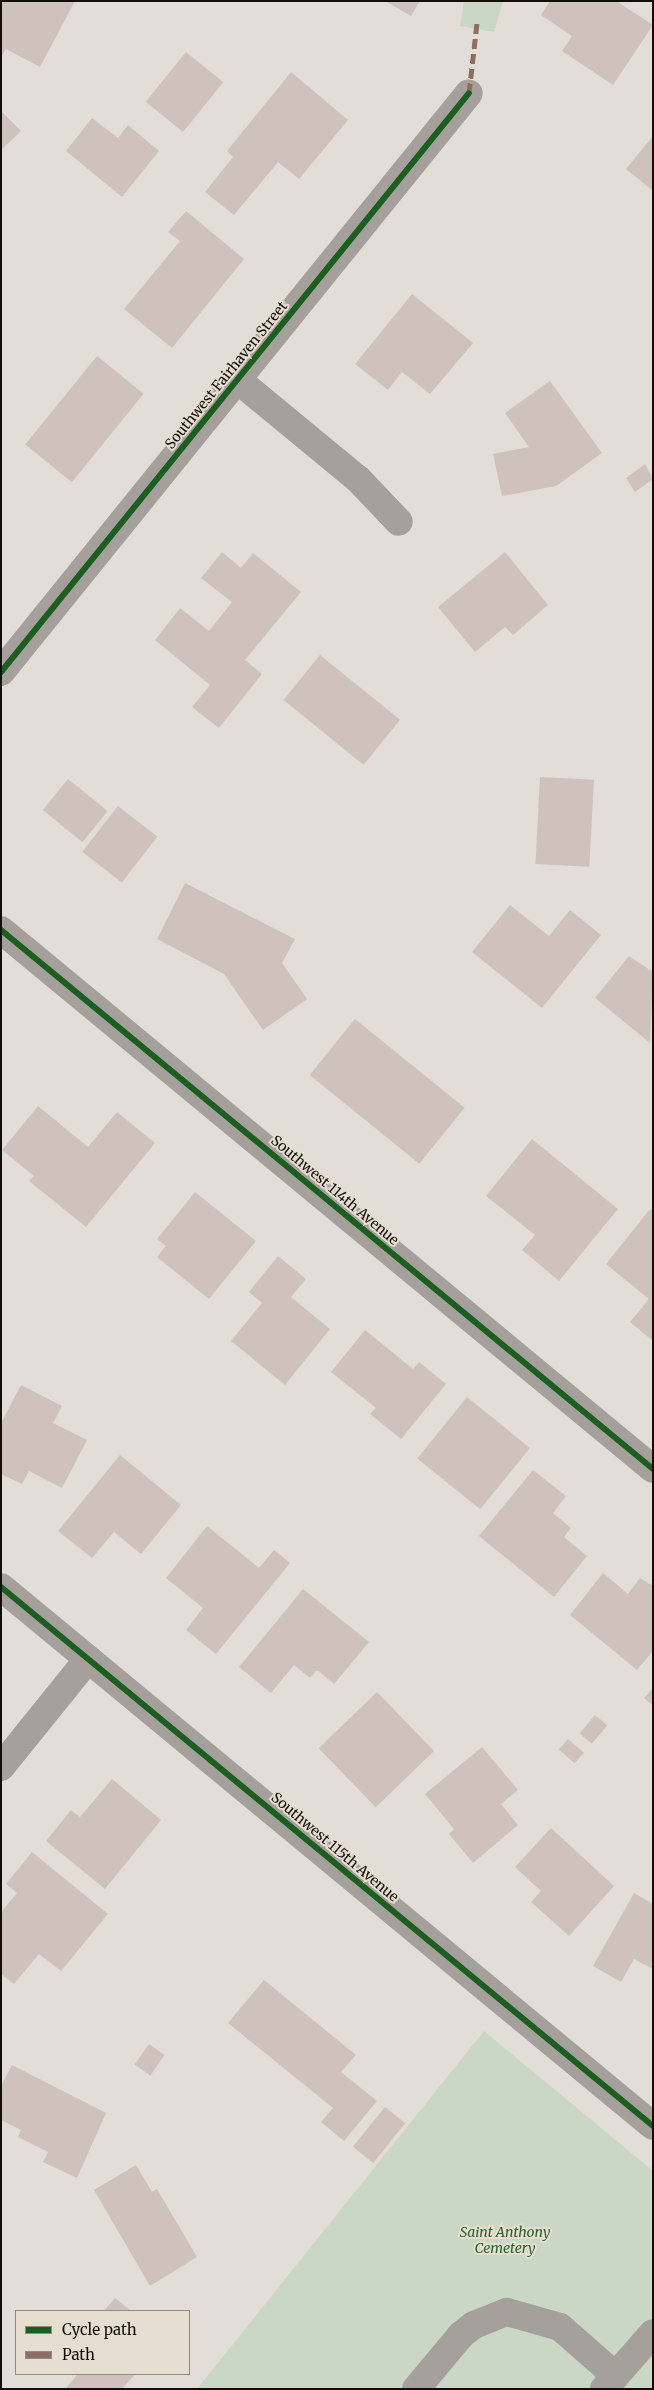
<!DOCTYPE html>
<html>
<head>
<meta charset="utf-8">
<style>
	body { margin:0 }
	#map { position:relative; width:654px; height:2390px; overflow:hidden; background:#e2ddd7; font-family:Merriweather,serif }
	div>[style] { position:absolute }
	.green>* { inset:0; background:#c9d7c4 }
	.building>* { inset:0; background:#cfc2bd; transform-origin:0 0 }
	.minor>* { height:28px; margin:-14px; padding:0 14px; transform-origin:14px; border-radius:14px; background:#a6a09c }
	.quiet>* { height:5px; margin-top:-2.5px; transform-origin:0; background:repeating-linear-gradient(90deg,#8d6e63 0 10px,transparent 0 15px) }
	.cycleway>* { height:6px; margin:-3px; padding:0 3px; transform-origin:3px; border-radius:3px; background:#1b5e20 }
	span { translate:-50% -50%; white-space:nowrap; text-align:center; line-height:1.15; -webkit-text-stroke:4px #e7ded2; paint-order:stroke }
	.street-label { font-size:14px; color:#120f0b }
	.park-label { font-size:14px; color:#2a622b; font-style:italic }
	.frame { position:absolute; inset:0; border:2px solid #120f0b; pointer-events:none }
	.legend { position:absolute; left:15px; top:2310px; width:175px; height:65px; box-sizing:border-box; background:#e7ded2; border:1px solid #928b82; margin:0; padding:6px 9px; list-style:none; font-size:15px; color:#120f0b }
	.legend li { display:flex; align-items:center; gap:10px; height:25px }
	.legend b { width:25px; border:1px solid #928b82 }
</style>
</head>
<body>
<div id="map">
	<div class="green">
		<i style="clip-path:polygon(464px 1px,503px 1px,494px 32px,460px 26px)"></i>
		<i style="clip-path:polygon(484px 2031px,653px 2171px,653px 2389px,197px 2389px)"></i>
	</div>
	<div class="building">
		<i style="clip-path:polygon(1px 1px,75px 1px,40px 67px,6px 49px,1px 57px)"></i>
		<i style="clip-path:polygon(385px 1px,420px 1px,411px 16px)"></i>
		<i style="clip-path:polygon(550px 1px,616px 1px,653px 25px,613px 85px,562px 51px,572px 36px,541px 15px)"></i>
		<i style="left:186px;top:52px;width:48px;height:64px;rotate:39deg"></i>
		<i style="clip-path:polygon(291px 72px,348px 120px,299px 179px,278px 162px,234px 215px,205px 192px,233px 157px,227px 151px)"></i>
		<i style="clip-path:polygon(1px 111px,21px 131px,1px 150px)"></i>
		<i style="clip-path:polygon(92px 118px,118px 138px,128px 125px,159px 151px,122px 197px,66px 151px)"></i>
		<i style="clip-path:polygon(653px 136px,653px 191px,626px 169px)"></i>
		<i style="clip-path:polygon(186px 211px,244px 259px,172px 348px,124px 309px,180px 241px,168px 232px)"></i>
		<i style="clip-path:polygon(412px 294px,473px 343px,430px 394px,402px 372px,388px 390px,355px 364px)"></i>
		<i style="left:97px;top:356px;width:60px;height:114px;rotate:39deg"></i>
		<i style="clip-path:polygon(550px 381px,602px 453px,556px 486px,502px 496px,493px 454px,529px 447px,505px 413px)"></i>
		<i style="clip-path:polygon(645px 464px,653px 479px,635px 492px,626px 478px)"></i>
		<i style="clip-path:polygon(222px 552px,241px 568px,253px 553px,301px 592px,245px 660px,262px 674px,219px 728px,192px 707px,210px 685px,155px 640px,180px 608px,209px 631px,232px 602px,201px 578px)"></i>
		<i style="clip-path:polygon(505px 552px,548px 605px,513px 635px,505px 627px,475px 652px,438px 607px)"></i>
		<i style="left:320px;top:655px;width:103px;height:58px;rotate:39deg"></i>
		<i style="left:540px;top:777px;width:54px;height:87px;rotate:3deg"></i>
		<i style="left:68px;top:779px;width:51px;height:40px;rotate:39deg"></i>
		<i style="left:118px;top:806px;width:50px;height:58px;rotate:38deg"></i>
		<i style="clip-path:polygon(185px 883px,295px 939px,282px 963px,307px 999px,263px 1030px,224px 974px,157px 939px)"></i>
		<i style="clip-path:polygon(510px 905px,549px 936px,570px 910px,601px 935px,542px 1008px,472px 952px)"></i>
		<i style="clip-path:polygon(629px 956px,653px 972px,650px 1043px,595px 998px)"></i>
		<i style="left:355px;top:1019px;width:141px;height:72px;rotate:39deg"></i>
		<i style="clip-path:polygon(38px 1106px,88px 1147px,117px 1112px,155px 1143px,86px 1227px,29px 1181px,34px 1176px,2px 1150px)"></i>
		<i style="clip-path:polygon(532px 1139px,618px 1209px,559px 1281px,522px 1250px,535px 1235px,486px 1196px)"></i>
		<i style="clip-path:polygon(195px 1192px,256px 1241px,209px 1299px,157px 1257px,166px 1246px,157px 1239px)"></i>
		<i style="clip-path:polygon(650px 1209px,653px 1211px,653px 1341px,630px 1322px,649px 1299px,606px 1264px)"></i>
		<i style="clip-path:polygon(278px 1256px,306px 1279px,291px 1297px,330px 1329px,285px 1385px,231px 1341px,262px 1303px,249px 1292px)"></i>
		<i style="clip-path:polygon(365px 1330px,413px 1369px,419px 1362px,446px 1384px,401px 1439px,370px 1414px,376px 1408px,331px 1372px)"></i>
		<i style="clip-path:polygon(21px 1385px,62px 1406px,53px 1423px,87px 1440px,62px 1488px,29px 1471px,22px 1484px,1px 1474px,1px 1423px)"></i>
		<i style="left:467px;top:1397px;width:81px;height:79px;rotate:39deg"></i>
		<i style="clip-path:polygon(120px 1455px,181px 1505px,141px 1554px,114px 1532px,92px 1558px,58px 1531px)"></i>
		<i style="clip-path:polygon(533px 1470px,566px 1496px,553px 1513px,571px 1528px,564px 1537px,587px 1556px,554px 1597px,479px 1536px)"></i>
		<i style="clip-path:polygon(207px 1526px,259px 1568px,274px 1550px,290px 1563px,216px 1654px,186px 1630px,203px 1608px,166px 1578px)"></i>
		<i style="clip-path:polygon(603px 1573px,628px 1594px,640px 1578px,653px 1586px,653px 1651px,637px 1670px,570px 1615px)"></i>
		<i style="clip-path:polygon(303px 1589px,369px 1642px,334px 1684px,317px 1670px,310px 1678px,294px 1665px,271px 1693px,239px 1667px)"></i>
		<i style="clip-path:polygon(653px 1688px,653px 1705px,644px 1698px)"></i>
		<i style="left:377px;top:1692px;width:82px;height:81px;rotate:46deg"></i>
		<i style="left:595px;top:1715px;width:16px;height:24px;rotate:40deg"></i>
		<i style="left:568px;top:1739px;width:21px;height:14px;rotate:41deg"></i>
		<i style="clip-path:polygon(482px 1747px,518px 1790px,501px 1804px,518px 1825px,473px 1863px,449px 1834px,454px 1829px,425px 1794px)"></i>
		<i style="clip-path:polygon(112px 1779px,161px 1820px,105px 1889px,46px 1841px,71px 1810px,80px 1817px)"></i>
		<i style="clip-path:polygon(551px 1828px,614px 1886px,569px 1936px,531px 1902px,541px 1891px,515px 1867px)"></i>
		<i style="clip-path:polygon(32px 1852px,108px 1914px,61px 1971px,39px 1954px,14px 1984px,1px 1974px,1px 1912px,17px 1893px,6px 1884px)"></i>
		<i style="clip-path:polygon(634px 1893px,653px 1904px,653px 1969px,634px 1959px,621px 1982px,593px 1966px)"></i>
		<i style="clip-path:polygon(264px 1980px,356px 2055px,341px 2072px,377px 2101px,344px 2141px,321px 2122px,333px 2108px,228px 2023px)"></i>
		<i style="left:149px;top:2044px;width:19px;height:25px;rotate:35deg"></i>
		<i style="clip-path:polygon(12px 2065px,106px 2113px,77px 2178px,43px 2162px,48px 2152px,18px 2137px,21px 2130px,1px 2120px,1px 2086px)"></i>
		<i style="left:385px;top:2107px;width:26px;height:51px;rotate:39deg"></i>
		<i style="clip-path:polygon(136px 2165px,152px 2192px,157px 2189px,197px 2257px,150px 2286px,94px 2190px)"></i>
		<i style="clip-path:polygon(115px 2298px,131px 2311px,104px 2311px)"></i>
		<i style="clip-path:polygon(78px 2374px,135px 2374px,122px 2389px,65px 2389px)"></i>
	</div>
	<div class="minor">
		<i style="left:239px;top:381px;width:154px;rotate:39.5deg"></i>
		<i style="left:358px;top:479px;width:59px;rotate:46.4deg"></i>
		<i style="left:1px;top:672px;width:744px;rotate:-51.05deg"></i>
		<i style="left:1px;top:930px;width:846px;rotate:39.58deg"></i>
		<i style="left:1px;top:1587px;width:846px;rotate:39.58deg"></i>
		<i style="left:1px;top:1767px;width:139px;rotate:-51.1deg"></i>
		<i style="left:416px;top:2389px;width:70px;rotate:-50.2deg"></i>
		<i style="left:461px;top:2335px;width:16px;rotate:-38deg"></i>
		<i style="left:474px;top:2325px;width:35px;rotate:-22deg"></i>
		<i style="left:507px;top:2312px;width:55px;rotate:15.8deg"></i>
		<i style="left:560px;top:2327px;width:74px;rotate:41.2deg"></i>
		<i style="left:604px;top:2389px;width:74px;rotate:-48.8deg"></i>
	</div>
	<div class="quiet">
		<i style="left:469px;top:93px;width:70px;rotate:-83.5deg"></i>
	</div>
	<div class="cycleway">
		<i style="left:1px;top:672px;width:744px;rotate:-51.05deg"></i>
		<i style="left:1px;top:930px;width:846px;rotate:39.58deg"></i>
		<i style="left:1px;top:1587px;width:846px;rotate:39.58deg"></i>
	</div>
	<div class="street-label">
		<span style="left:226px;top:375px;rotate:-51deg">Southwest Fairhaven Street</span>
		<span style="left:335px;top:1190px;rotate:40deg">Southwest 114th Avenue</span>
		<span style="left:335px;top:1847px;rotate:40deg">Southwest 115th Avenue</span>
	</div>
	<div class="park-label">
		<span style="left:505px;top:2240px">Saint Anthony<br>Cemetery</span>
	</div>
	<div class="frame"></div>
	<ul class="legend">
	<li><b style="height:6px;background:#1b5e20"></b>Cycle path</li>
	<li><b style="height:6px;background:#8d6e63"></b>Path</li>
	</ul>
</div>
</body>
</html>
